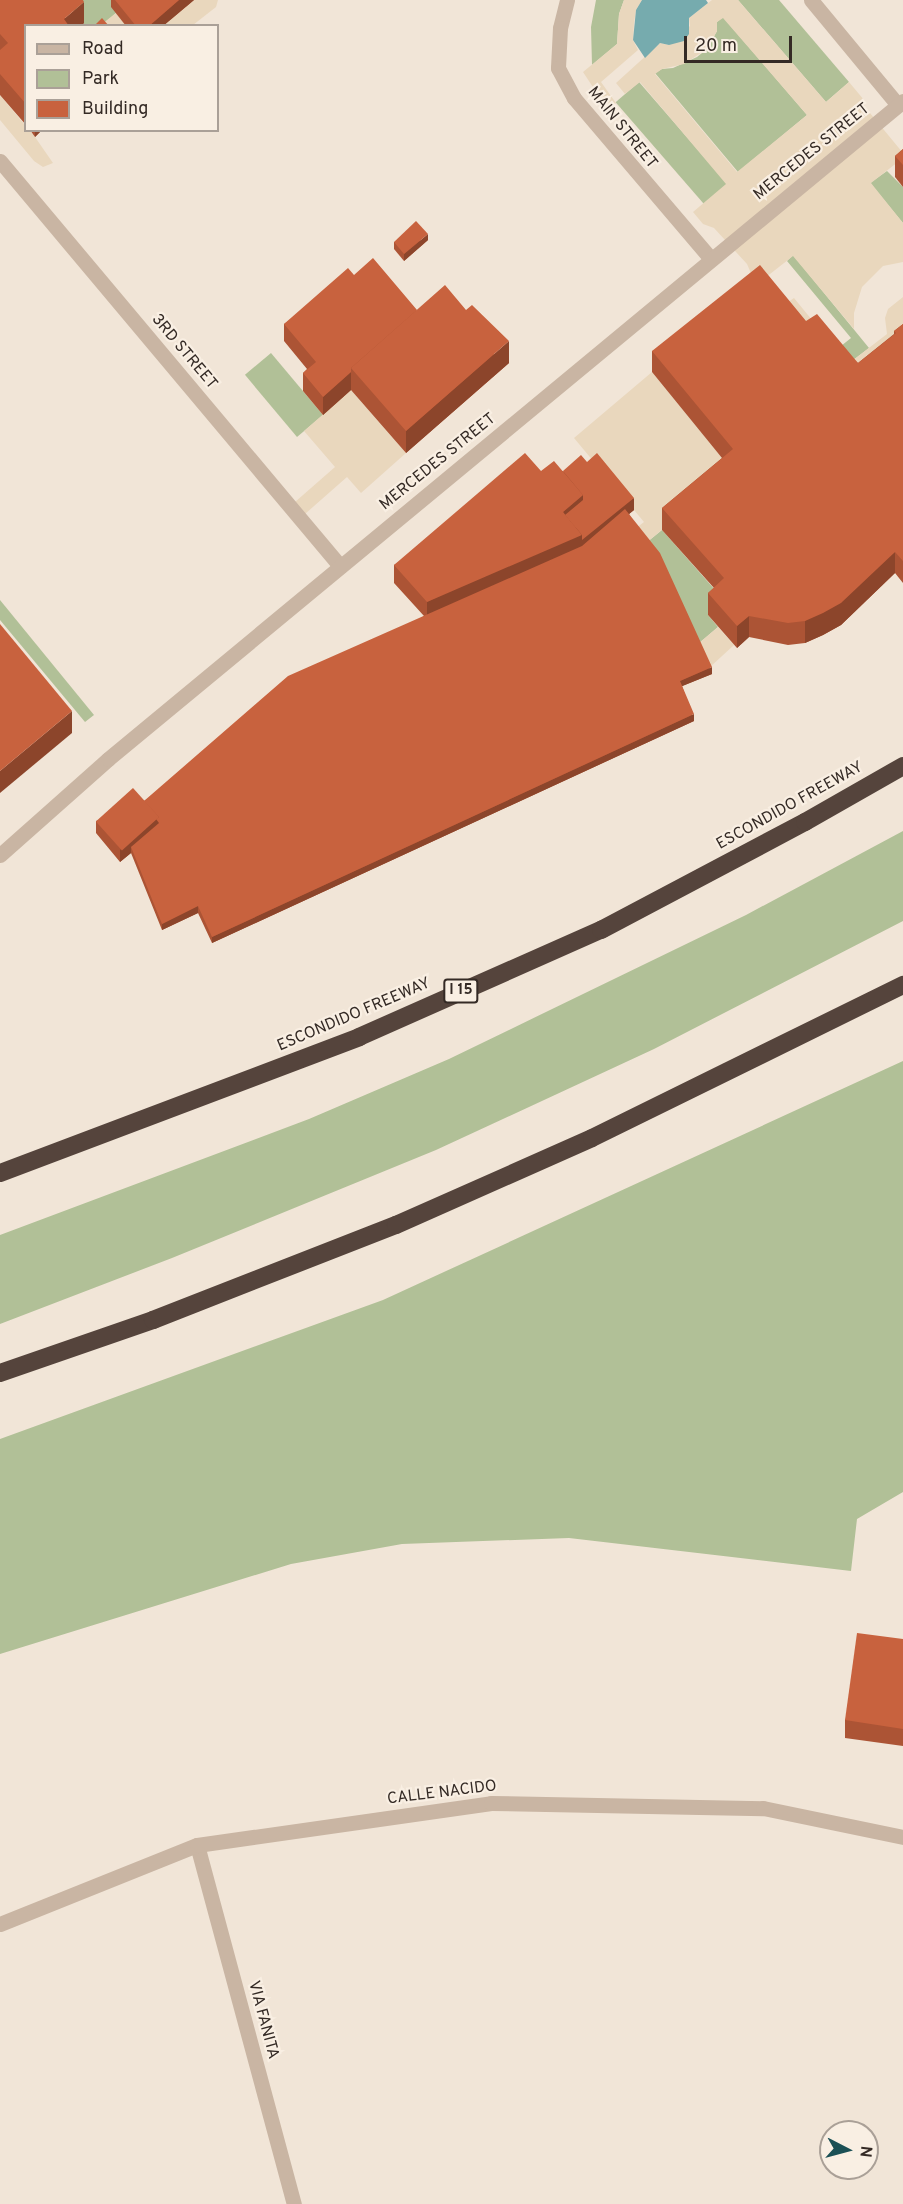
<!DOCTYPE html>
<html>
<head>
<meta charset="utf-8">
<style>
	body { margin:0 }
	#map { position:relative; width:903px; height:2204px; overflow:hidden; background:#f1e5d7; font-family:Overpass,sans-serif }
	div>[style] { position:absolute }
	.green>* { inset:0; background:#b1c097; transform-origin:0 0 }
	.plaza>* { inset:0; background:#e9d7bd }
	.water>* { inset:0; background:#76abae }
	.minor>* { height:15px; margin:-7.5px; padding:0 7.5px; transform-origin:7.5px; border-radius:7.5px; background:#c9b5a3 }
	.tertiary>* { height:15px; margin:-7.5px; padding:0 7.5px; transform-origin:7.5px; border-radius:7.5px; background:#c9b5a3 }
	.motorway>* { height:18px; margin:-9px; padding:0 9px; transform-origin:9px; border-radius:9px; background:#55443c }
	.wall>* { inset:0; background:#ac5435 }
	.shaded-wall>* { inset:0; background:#8c452b }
	.building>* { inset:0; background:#c8623e; transform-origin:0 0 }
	span { translate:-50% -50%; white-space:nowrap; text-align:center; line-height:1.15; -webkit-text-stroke:4.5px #f9efe3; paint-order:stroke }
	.shield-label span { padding:2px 4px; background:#f9efe3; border:2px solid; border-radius:4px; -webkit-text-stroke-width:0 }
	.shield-label { font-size:15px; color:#342a25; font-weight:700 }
	.street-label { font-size:16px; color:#342a25 }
	.legend { position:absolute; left:24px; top:24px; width:195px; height:108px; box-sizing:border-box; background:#f9efe3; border:2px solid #aaa097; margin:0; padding:8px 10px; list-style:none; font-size:18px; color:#342a25 }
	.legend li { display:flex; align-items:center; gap:12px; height:30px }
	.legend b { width:30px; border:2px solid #aaa097 }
	.north { position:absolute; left:819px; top:2120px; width:60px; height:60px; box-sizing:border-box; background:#f9efe3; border:2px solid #aaa097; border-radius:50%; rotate:96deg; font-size:16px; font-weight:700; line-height:24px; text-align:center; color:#342a25 }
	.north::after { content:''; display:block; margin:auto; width:21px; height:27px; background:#1b5055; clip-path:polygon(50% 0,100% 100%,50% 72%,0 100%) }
	.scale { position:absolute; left:684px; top:36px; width:108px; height:27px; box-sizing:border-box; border:3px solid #342a25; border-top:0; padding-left:8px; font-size:18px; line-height:21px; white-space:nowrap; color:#342a25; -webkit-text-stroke:4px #f9efe3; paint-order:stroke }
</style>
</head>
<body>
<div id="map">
	<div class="green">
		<i style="clip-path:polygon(64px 0,119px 0,116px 13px,101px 26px,82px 25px,84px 23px)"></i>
		<i style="clip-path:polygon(596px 0,624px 0,619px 14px,617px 44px,592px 65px,591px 27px)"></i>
		<i style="clip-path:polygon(738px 0,779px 0,849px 82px,826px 102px)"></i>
		<i style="clip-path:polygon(723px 17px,807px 115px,738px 172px,655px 73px,662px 69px,673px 68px,697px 57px,707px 49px,717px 31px,717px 22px)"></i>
		<i style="left:639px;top:82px;width:135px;height:31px;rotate:49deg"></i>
		<i style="clip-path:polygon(887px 171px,903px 187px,903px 223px,870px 183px)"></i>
		<i style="clip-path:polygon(793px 255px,869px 348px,848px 364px,836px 350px,851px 338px,787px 261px)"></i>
		<i style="left:271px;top:353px;width:81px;height:34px;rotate:50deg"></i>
		<i style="clip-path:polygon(662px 530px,724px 600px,708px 615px,718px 627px,698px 644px,646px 543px)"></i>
		<i style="clip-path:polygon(0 600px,94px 715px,85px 722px,0 620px)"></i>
		<i style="clip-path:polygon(903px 831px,903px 921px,654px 1049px,436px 1150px,172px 1258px,0 1324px,0 1235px,309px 1119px,449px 1059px,746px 915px)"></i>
		<i style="clip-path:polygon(903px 1061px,903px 1492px,857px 1519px,851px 1571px,569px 1538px,402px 1544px,291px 1564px,0 1654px,0 1439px,383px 1300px)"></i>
	</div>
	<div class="plaza">
		<i style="clip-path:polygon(194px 0,218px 0,216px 7px,193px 25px,163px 25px)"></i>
		<i style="clip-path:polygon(624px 0,642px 0,636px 10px,634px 23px,633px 40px,638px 50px,601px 82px,616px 103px,608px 110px,583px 72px,617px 44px,619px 14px)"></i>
		<i style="clip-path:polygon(evenodd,712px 0,738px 0,826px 102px,849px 82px,864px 100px,865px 107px,903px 153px,903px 158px,871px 183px,903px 223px,903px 262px,883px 266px,862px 287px,854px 313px,854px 329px,793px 256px,756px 285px,747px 264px,714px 228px,703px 224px,693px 212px,726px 184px,640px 82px,625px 94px,616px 83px,660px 43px,669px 45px,690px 26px,689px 18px,712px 0,723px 18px,807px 115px,737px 172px,655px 74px,662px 69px,684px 64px,707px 49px,717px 31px,717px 22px,723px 18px)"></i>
		<i style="clip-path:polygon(116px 13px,126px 25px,102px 24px)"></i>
		<i style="clip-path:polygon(0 95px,25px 125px,26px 130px,30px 131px,35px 137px,53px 163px,43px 167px,34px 161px,0 120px)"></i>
		<i style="clip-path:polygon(903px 297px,903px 346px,858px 385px,778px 309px,794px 298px,848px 364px,887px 334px,885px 318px,888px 309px)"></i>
		<i style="clip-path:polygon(652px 372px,733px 471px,646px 543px,635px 529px,644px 522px,574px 438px)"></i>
		<i style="clip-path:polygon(351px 390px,406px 453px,361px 493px,347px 477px,297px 521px,287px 509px,335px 467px,304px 431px)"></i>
		<i style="clip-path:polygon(718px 627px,734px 645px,709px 668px,698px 644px)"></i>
	</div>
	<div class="water">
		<i style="clip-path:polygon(642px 0,706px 0,708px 3px,689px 18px,689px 34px,684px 41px,669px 45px,660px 43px,645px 58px,633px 40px,636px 10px)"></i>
	</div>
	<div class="minor">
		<i style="left:0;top:161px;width:529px;rotate:49.99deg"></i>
		<i style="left:197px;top:1845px;width:372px;rotate:74.9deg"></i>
		<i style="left:0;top:1924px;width:212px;rotate:-21.9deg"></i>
		<i style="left:197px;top:1845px;width:297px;rotate:-8.1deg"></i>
		<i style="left:491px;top:1803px;width:272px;rotate:1.1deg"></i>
		<i style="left:763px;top:1808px;width:143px;rotate:11.7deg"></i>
	</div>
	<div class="tertiary">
		<i style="left:567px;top:0;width:29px;rotate:104deg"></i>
		<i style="left:560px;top:28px;width:40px;rotate:92.9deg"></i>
		<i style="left:558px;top:68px;width:34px;rotate:62deg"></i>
		<i style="left:574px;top:98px;width:210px;rotate:49.6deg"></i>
		<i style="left:811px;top:0;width:136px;rotate:50.4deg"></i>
		<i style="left:0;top:855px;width:144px;rotate:-41.6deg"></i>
		<i style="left:108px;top:759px;width:1032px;rotate:-39.61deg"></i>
	</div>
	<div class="motorway">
		<i style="left:0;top:1173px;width:384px;rotate:-20.7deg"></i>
		<i style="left:359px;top:1037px;width:265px;rotate:-23.9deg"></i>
		<i style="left:601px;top:930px;width:231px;rotate:-27.9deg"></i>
		<i style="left:805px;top:822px;width:113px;rotate:-29.7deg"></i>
		<i style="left:0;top:1373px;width:162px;rotate:-19.1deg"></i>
		<i style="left:153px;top:1320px;width:261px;rotate:-21.4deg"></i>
		<i style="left:396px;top:1225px;width:214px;rotate:-23.9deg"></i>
		<i style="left:592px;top:1138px;width:347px;rotate:-26.2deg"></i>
	</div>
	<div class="wall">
		<i style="clip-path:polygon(0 0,84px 23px,26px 26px,26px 125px,0 95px)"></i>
		<i style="clip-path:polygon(111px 0,194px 0,163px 26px,126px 26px,111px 7px)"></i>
		<i style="clip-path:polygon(30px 130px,42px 130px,35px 137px)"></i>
		<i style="clip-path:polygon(903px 149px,903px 187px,895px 177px,895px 156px)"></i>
		<i style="clip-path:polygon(428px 240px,404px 261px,394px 249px,394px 242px)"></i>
		<i style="clip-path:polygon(354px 275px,509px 363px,406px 453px,351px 390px,323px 415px,303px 391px,303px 373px,307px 369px,284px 341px,284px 324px)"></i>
		<i style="clip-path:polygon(806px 321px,858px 363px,894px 334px,894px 331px,903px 324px,903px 583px,895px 573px,841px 625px,823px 635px,805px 643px,788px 645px,749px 637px,737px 648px,708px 615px,708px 593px,714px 588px,662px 530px,662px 508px,722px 458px,652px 372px,652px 351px)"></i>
		<i style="clip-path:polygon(541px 471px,563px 471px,634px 510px,629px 514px,712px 674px,682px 686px,694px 721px,212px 943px,198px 913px,162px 930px,131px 853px,120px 862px,96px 833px,96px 821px,144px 801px,424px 616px,394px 583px,394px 565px)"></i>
		<i style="clip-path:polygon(903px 1639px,903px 1746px,845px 1738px,845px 1720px)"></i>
	</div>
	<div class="shaded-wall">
		<i style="clip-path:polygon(179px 0,194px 0,163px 26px,149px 26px)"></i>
		<i style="clip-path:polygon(84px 2px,84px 23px,82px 26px,64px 26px,64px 19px)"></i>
		<i style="clip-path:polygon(35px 130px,42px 130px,35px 137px)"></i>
		<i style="clip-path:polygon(428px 234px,428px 240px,404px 261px,404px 254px)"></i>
		<i style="clip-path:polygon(509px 341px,509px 363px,406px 453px,406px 431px)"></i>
		<i style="clip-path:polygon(351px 372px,351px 390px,323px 415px,323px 397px)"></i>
		<i style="clip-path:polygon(583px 495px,583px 512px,569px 524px,563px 512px)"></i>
		<i style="clip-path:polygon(634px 498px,634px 510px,582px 552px,427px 619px,427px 602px)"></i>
		<i style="clip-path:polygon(895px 552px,895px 573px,841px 625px,823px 635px,805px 643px,805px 621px)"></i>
		<i style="clip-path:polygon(749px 616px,749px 637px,737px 648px,737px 626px)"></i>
		<i style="clip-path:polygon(712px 667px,712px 674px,680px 687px,680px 681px)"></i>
		<i style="clip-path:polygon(72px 711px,72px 733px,0 793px,0 771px)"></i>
		<i style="clip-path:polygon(694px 714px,694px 721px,212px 943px,212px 937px)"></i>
		<i style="clip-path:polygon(159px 817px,159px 829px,131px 847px,131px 853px,120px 862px,120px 850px)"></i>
		<i style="clip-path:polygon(198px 906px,198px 913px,162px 930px,162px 924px)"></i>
	</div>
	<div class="building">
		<i style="clip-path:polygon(0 0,83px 0,84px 2px,64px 19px,69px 26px,26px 26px,26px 104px,0 74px,0 50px,8px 43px,0 34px)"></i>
		<i style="clip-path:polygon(115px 0,179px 0,149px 26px,136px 26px)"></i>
		<i style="clip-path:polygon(102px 18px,109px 26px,94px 26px)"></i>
		<i style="clip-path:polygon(903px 149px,903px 165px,895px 156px)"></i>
		<i style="clip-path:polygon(416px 221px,428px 234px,404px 254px,394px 242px)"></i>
		<i style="clip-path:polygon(373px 258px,417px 310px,351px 368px,351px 372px,323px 397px,303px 373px,316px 362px,284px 324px,348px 268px,354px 275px)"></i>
		<i style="clip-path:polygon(760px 265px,806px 321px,817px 314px,858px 363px,896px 333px,894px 331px,903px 324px,903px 561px,895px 552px,841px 603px,823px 613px,805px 621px,788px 623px,749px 616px,737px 626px,708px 593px,724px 578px,662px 508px,733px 449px,652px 351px)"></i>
		<i style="clip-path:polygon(445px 285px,466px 310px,472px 305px,509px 341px,406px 431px,351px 368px)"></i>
		<i style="clip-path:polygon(525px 453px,541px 471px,554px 461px,583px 495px,563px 512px,582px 535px,427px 602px,394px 565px)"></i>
		<i style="clip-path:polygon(597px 453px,634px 498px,582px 540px,582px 535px,565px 515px,583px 500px,583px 495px,563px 471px,581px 455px,587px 462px)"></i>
		<i style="clip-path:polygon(625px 509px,660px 553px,712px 667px,680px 681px,694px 714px,212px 937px,198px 906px,162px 924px,131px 847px,159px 823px,156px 819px,159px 817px,144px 801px,288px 676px,582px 546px)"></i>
		<i style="clip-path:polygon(0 624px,72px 711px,0 771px)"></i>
		<i style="left:133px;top:788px;width:39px;height:50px;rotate:48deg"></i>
		<i style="clip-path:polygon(857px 1633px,903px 1639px,903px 1729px,845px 1720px)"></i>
	</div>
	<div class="shield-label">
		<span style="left:461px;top:991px">I 15</span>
	</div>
	<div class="street-label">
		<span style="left:622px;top:128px;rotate:51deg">MAIN STREET</span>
		<span style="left:812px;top:152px;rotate:-39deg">MERCEDES STREET</span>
		<span style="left:184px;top:352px;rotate:50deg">3RD STREET</span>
		<span style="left:438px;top:462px;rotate:-39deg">MERCEDES STREET</span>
		<span style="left:790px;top:806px;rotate:-29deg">ESCONDIDO FREEWAY</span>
		<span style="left:354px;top:1015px;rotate:-23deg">ESCONDIDO FREEWAY</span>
		<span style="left:442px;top:1793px;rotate:-7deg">CALLE NACIDO</span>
		<span style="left:263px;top:2020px;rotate:75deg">VIA FANITA</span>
	</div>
	<ul class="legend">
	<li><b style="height:8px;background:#c9b5a3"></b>Road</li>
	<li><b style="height:16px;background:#b1c097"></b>Park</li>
	<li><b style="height:16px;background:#c8623e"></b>Building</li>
	</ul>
	<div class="north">N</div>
	<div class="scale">20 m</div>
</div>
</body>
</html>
